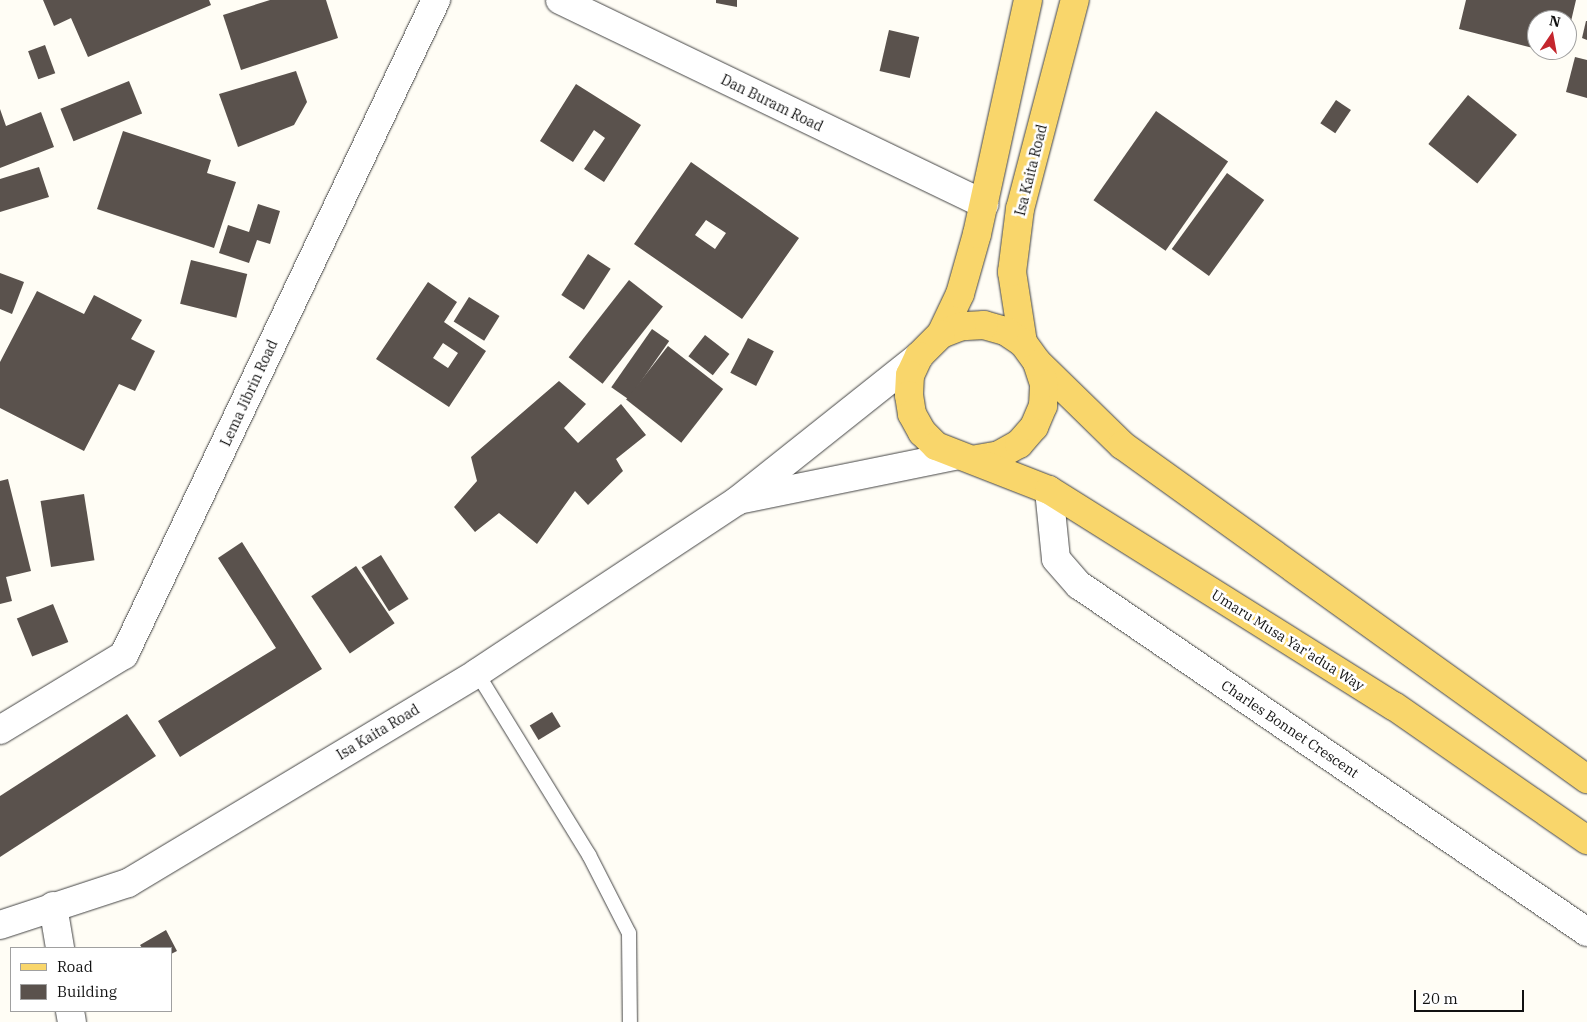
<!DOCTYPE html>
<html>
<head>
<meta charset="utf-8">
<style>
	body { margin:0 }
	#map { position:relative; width:1587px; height:1022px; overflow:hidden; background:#fffdf5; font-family:"IBM Plex Serif",serif }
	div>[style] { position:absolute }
	.building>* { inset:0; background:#5a524d; transform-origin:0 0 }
	.roads { filter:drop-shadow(0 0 1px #444) drop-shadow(0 0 1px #444) }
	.service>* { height:14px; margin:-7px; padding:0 7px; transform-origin:7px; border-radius:7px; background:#fff }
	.minor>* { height:28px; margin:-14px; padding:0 14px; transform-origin:14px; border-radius:14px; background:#fff }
	.tertiary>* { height:28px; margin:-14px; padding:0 14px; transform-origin:14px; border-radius:14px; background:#fff }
	.primary>* { height:28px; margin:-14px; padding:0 14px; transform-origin:14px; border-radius:14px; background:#f9d66b }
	span { translate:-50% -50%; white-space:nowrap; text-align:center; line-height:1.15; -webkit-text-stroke:5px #fff; paint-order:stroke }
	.street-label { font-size:14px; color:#111 }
	.legend { position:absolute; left:10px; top:947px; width:162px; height:65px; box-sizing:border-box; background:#fff; border:1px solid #a0a0a0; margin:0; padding:6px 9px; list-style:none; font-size:15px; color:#111 }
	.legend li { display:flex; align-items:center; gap:10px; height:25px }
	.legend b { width:25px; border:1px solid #a0a0a0 }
	.north { position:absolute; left:1527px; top:10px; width:50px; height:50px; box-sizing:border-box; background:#fff; border:1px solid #a0a0a0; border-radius:50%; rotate:12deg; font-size:14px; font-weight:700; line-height:20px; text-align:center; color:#111 }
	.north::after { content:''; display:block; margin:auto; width:18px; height:22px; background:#c4262e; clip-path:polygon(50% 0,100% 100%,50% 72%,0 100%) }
	.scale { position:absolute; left:1414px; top:990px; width:110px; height:22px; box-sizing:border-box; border:2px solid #111; border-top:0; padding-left:6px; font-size:15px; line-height:18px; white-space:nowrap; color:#111; -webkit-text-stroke:4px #fff; paint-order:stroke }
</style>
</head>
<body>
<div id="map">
	<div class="building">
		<i style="clip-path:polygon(43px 0,209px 0,211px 5px,88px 57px,71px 18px,54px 26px)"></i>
		<i style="clip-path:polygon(270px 0,326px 0,338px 38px,241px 70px,223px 15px)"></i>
		<i style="clip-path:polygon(716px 0,737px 0,737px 7px,716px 3px)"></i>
		<i style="clip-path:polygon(1466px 0,1576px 0,1568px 34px,1567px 20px,1537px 20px,1537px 49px,1459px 29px)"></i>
		<i style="clip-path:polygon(1586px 21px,1587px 21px,1587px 40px,1582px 38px)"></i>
		<i style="left:889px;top:30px;width:31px;height:42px;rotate:13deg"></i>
		<i style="left:45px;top:45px;width:30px;height:18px;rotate:70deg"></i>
		<i style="clip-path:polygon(1544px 50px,1564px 50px,1562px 55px)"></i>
		<i style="clip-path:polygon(1575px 57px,1587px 60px,1587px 98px,1566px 92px)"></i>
		<i style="clip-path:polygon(296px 71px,307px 102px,294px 125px,238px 147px,219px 94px)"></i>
		<i style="left:129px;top:81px;width:35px;height:74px;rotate:68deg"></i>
		<i style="clip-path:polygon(576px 84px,641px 125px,604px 182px,584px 169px,605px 138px,594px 130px,573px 162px,540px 141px)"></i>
		<i style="left:1468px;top:95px;width:63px;height:63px;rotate:39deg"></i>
		<i style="left:1336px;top:100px;width:18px;height:28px;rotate:34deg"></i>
		<i style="clip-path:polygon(0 109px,6px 126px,41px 112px,54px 147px,0 168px)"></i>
		<i style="left:1156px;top:111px;width:88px;height:109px;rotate:35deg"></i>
		<i style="clip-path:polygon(123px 131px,211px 160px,207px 173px,236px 182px,214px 248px,97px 209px)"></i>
		<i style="clip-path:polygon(evenodd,691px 162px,799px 238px,742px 319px,634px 244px,691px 162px,706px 220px,726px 233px,715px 249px,695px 235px,706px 220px)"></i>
		<i style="clip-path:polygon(39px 167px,49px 197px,0 212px,0 179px)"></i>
		<i style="left:1227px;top:173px;width:46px;height:94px;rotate:36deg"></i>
		<i style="clip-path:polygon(258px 204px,280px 211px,270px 244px,257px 240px,249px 263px,219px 253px,228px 225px,249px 232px)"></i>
		<i style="left:588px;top:254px;width:27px;height:49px;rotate:33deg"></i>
		<i style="left:191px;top:260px;width:58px;height:45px;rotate:14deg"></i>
		<i style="clip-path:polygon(0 273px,24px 282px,12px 314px,0 309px)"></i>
		<i style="left:629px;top:280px;width:43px;height:98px;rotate:38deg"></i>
		<i style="clip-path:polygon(evenodd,428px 282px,457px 302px,444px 322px,486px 351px,449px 407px,376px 359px,428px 282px,443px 343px,458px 353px,448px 368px,433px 358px,443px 343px)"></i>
		<i style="clip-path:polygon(37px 291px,84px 314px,94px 295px,142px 320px,131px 339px,155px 351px,135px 391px,119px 384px,84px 451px,0 408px,0 362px)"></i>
		<i style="left:469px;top:297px;width:36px;height:29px;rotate:32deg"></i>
		<i style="left:652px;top:329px;width:21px;height:71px;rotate:35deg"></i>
		<i style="left:705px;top:335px;width:31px;height:27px;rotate:38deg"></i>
		<i style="left:748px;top:338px;width:29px;height:39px;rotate:27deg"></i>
		<i style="left:668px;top:346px;width:70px;height:68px;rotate:38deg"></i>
		<i style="clip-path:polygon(559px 381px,586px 404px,564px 428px,578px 443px,621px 404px,646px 435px,616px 459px,623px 471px,588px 505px,575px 491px,537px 544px,499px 513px,475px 532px,454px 507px,477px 481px,471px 457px)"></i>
		<i style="clip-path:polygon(8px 479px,31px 571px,6px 577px,12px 601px,0 604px,0 481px)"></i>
		<i style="left:84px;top:494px;width:67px;height:44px;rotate:81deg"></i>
		<i style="clip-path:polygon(242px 542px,322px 669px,180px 757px,158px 721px,276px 648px,218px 558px)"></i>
		<i style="left:381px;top:555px;width:52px;height:23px;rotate:58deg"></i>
		<i style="left:356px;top:566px;width:69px;height:54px;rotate:56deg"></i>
		<i style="left:53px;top:604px;width:41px;height:39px;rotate:68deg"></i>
		<i style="left:552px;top:712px;width:17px;height:26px;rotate:59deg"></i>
		<i style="clip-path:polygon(127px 714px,156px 756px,0 857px,0 796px)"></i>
		<i style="clip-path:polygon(166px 930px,177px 951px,171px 954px,171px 948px,142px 948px,140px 945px)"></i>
	</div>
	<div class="roads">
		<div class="service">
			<i style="left:477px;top:673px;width:214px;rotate:58.4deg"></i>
			<i style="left:589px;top:855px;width:88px;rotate:62.9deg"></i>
			<i style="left:629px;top:933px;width:89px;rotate:89.4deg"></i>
		</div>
		<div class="minor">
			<i style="left:560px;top:0;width:471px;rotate:25.7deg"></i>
			<i style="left:1049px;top:490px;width:69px;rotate:84.2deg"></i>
			<i style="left:1056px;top:559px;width:35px;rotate:49deg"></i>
			<i style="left:1079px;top:585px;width:615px;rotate:34.34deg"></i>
			<i style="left:0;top:730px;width:145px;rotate:-31.2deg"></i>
			<i style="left:124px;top:655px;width:726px;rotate:-64.53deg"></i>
			<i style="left:53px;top:906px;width:43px;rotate:80.5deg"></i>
			<i style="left:70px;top:1011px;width:11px;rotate:80deg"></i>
		</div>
		<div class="tertiary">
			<i style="left:743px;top:499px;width:215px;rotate:-11.5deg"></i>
			<i style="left:0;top:925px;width:135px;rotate:-18.2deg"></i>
			<i style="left:128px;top:883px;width:407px;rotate:-31deg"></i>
			<i style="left:477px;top:673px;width:312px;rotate:-33.5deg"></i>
			<i style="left:737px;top:501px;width:233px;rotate:-38.5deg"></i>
		</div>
		<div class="primary">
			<i style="left:941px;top:334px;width:44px;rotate:-64.6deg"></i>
			<i style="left:960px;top:294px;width:62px;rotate:-74.2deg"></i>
			<i style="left:977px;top:234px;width:239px;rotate:-77.7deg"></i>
			<i style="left:1023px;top:343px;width:72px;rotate:-98.8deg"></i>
			<i style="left:1012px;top:272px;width:64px;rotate:-82.8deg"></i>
			<i style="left:1020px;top:209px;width:216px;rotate:-75.3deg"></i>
			<i style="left:1037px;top:362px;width:119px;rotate:44.3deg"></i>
			<i style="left:1122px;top:445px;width:573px;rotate:35.69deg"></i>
			<i style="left:977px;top:459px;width:22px;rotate:-10deg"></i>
			<i style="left:999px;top:455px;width:23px;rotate:-29deg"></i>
			<i style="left:1019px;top:444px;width:23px;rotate:-49deg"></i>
			<i style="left:1034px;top:427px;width:23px;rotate:-67deg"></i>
			<i style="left:1043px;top:406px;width:22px;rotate:-87deg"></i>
			<i style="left:1044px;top:384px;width:23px;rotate:-108deg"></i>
			<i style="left:1037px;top:362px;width:24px;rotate:-126deg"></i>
			<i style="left:1023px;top:343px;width:22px;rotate:-146deg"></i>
			<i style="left:1005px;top:331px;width:22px;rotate:-164deg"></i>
			<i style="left:984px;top:325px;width:22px;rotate:177deg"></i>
			<i style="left:962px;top:326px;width:22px;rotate:159deg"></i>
			<i style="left:941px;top:334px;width:31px;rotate:135deg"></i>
			<i style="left:919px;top:356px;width:21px;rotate:115deg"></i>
			<i style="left:910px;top:375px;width:20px;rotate:93deg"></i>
			<i style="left:909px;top:395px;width:19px;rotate:81deg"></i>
			<i style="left:912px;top:414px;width:21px;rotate:61deg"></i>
			<i style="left:922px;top:432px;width:20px;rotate:45deg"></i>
			<i style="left:936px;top:446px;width:121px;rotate:21.3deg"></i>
			<i style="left:1049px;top:490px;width:407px;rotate:32.1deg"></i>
			<i style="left:1394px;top:706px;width:235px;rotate:34.8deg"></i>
		</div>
	</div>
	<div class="street-label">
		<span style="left:772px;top:103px;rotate:26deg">Dan Buram Road</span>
		<span style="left:1031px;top:170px;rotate:-76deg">Isa Kaita Road</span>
		<span style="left:249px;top:393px;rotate:-65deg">Lema Jibrin Road</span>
		<span style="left:1288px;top:640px;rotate:32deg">Umaru Musa Yar'adua Way</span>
		<span style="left:1290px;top:729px;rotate:34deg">Charles Bonnet Crescent</span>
		<span style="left:378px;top:732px;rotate:-31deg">Isa Kaita Road</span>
	</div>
	<ul class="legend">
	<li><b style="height:6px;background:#f9d66b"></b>Road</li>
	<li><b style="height:14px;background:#5a524d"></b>Building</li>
	</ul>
	<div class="north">N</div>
	<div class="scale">20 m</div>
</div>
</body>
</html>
